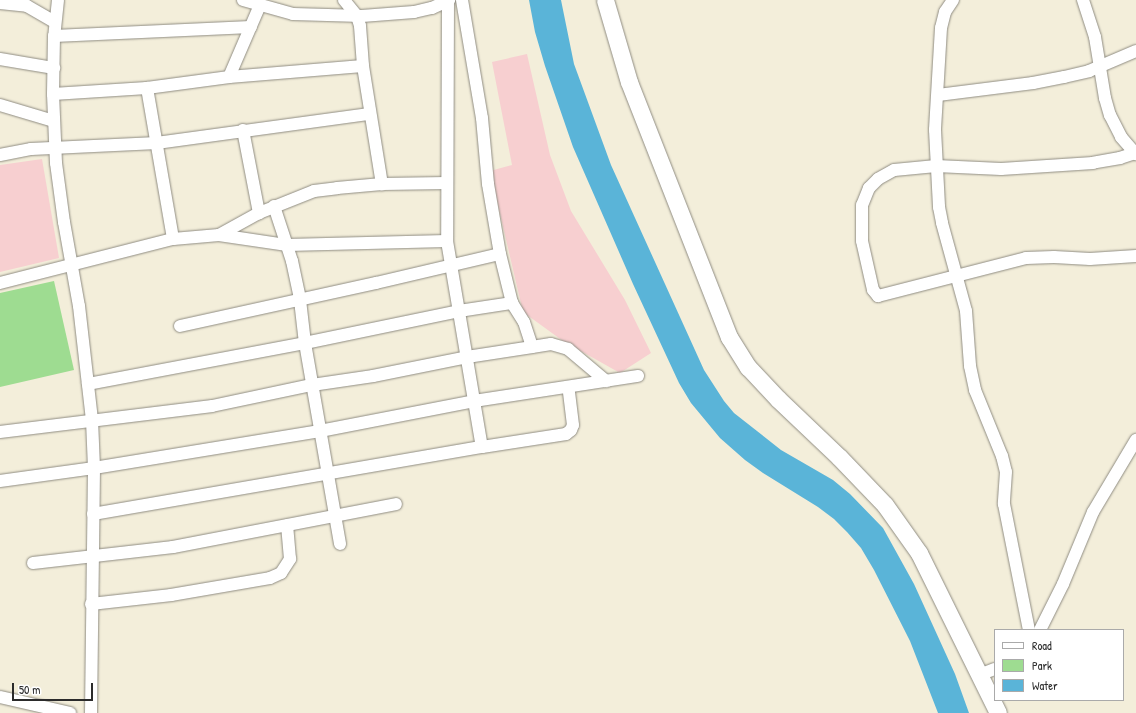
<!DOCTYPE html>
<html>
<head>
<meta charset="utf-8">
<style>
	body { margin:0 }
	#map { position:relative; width:1136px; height:713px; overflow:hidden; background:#f3eeda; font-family:"Patrick Hand",sans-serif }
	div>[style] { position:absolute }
	.built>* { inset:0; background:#f7cfd0 }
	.green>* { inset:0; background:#9edc91 }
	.water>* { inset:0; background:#5ab4d8 }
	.roads { filter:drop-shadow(0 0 1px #8f8c82) drop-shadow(0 0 1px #8f8c82) }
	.street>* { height:12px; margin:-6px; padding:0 6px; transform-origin:6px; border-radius:6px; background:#fff }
	.secondary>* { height:17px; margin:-8.5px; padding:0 8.5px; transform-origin:8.5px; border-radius:8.5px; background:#fff }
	span { translate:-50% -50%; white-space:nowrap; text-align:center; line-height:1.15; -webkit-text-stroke:4px #fff; paint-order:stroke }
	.legend { position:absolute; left:994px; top:629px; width:130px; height:72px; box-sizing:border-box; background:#fff; border:1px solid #aaa; margin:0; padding:5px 7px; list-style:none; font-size:12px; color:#2b2b2b }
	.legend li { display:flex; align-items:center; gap:8px; height:20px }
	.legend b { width:20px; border:1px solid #aaa }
	.scale { position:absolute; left:12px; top:683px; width:81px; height:18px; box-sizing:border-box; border:2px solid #2b2b2b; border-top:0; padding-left:5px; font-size:12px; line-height:14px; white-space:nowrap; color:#2b2b2b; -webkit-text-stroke:3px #fff; paint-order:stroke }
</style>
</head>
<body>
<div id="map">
	<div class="built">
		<i style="clip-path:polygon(527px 54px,550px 155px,571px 211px,625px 300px,651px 353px,620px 373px,563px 341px,523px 312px,490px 171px,512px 165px,492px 62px)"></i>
		<i style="clip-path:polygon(42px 159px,59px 258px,0 272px,0 165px)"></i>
	</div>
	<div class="green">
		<i style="clip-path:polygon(54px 281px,74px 370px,0 387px,0 293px)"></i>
	</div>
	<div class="water">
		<i style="clip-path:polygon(529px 0,561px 0,574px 64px,611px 165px,704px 370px,724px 401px,734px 413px,781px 450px,833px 480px,850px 494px,883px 528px,914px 584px,955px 674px,969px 713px,938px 713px,910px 641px,874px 570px,861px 548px,847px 532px,834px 519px,818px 507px,763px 473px,745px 460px,720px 438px,691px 403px,679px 383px,633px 284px,573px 147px,545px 66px,535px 32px)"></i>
	</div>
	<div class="roads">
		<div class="street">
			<i style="left:58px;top:0;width:36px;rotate:96deg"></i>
			<i style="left:54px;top:36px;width:58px;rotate:91deg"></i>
			<i style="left:53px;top:94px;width:69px;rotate:87.5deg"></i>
			<i style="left:56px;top:163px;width:60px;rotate:82.3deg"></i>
			<i style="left:64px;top:222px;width:85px;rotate:79.9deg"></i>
			<i style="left:79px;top:306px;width:115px;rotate:83.5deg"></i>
			<i style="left:92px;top:420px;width:48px;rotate:87.6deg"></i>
			<i style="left:94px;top:468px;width:245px;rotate:90.7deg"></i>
			<i style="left:243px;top:0;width:52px;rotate:15.6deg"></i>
			<i style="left:293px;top:14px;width:69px;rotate:1.7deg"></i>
			<i style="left:362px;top:16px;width:52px;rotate:-4.4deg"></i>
			<i style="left:414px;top:12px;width:18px;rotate:-13deg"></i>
			<i style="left:432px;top:8px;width:19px;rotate:-25deg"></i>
			<i style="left:344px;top:0;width:21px;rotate:51deg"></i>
			<i style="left:357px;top:16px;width:10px;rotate:73deg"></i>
			<i style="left:360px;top:26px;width:40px;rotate:85.7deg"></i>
			<i style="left:363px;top:66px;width:120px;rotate:80.9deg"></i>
			<i style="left:462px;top:0;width:120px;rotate:80.4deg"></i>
			<i style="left:482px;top:118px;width:66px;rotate:84.8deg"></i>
			<i style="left:488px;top:184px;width:71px;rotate:80.3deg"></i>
			<i style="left:500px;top:254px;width:50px;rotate:76.2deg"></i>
			<i style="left:512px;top:303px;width:22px;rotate:58deg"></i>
			<i style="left:524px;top:322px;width:26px;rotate:72deg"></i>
			<i style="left:532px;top:347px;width:19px;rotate:-9deg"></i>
			<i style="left:551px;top:344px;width:18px;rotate:16deg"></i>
			<i style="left:568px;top:349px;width:50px;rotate:40.1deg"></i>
			<i style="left:953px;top:0;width:14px;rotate:124deg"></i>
			<i style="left:945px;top:12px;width:16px;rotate:104deg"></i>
			<i style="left:941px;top:28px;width:102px;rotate:93.4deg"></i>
			<i style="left:935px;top:130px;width:77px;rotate:87deg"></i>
			<i style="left:939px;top:207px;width:16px;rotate:79deg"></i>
			<i style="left:942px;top:223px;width:91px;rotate:74.7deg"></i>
			<i style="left:966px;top:311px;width:55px;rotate:85.8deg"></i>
			<i style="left:970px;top:366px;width:25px;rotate:78deg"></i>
			<i style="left:975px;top:390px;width:71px;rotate:67.8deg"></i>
			<i style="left:1002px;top:456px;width:16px;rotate:76deg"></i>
			<i style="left:1006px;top:472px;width:32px;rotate:94deg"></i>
			<i style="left:1004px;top:504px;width:128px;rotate:78.8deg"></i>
			<i style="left:1083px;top:0;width:39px;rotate:72deg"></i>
			<i style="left:1095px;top:37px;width:62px;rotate:80.7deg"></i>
			<i style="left:1105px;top:98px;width:18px;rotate:74deg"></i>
			<i style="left:1110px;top:115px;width:25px;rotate:63deg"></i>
			<i style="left:1121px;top:137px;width:23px;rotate:49deg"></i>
			<i style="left:448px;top:1px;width:240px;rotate:90.2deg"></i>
			<i style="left:447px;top:241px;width:209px;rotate:80.4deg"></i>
			<i style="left:0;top:3px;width:27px;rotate:6deg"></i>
			<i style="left:27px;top:6px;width:32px;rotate:30deg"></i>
			<i style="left:54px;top:36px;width:197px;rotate:-2.6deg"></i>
			<i style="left:0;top:59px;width:55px;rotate:9.5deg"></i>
			<i style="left:229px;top:77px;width:78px;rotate:-66.7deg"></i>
			<i style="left:147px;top:88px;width:153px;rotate:80.2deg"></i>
			<i style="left:53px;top:94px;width:94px;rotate:-3.7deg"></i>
			<i style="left:147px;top:88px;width:83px;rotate:-7.6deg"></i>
			<i style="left:229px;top:77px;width:134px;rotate:-4.7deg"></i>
			<i style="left:938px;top:95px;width:96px;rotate:-7.2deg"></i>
			<i style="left:1033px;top:83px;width:32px;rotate:-11deg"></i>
			<i style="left:1064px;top:77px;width:26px;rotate:-13deg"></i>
			<i style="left:1089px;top:71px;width:51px;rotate:-23.1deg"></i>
			<i style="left:0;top:105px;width:56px;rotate:16.5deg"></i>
			<i style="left:243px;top:130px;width:85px;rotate:79.1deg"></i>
			<i style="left:1135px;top:153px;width:16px;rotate:162deg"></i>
			<i style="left:1120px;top:158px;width:27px;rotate:170deg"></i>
			<i style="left:1093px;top:163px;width:92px;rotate:176.3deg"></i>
			<i style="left:1001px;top:169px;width:65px;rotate:-177.4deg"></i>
			<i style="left:936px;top:166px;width:42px;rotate:174.6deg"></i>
			<i style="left:894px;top:170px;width:18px;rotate:151deg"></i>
			<i style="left:878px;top:179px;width:13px;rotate:135deg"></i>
			<i style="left:869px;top:188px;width:18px;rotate:112deg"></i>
			<i style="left:862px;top:205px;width:36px;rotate:90deg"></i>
			<i style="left:862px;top:241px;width:50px;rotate:77.3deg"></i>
			<i style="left:873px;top:290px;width:8px;rotate:50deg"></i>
			<i style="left:878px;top:296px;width:153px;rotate:-14.4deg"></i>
			<i style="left:1026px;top:258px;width:28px;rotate:-2deg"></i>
			<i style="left:1054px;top:257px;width:36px;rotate:3deg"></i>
			<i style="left:1090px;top:259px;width:46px;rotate:-3.7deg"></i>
			<i style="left:0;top:155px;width:32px;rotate:-11deg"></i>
			<i style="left:31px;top:149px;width:126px;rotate:-2.7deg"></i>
			<i style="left:157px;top:143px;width:214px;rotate:-7.8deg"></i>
			<i style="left:274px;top:206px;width:58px;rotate:71.9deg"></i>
			<i style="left:292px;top:261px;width:40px;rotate:78deg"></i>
			<i style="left:300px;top:300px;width:43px;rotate:83.4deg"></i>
			<i style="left:305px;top:343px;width:204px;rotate:80.1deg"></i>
			<i style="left:219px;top:235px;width:46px;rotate:-28.8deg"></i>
			<i style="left:259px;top:213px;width:59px;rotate:-21.8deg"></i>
			<i style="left:314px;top:191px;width:23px;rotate:-7deg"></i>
			<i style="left:337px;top:188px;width:45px;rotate:-5.1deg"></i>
			<i style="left:382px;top:184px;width:65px;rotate:-0.9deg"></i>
			<i style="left:0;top:283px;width:179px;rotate:-14.3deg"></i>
			<i style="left:173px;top:239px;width:46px;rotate:-5deg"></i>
			<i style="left:219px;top:235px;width:69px;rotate:8.4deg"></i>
			<i style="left:287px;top:245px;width:160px;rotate:-1.4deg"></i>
			<i style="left:180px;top:326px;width:201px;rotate:-12.4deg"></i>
			<i style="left:376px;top:283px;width:127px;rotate:-13.2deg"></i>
			<i style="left:88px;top:384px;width:221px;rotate:-10.7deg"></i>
			<i style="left:305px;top:343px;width:157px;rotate:-11.7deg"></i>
			<i style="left:459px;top:311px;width:54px;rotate:-8.6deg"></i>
			<i style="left:0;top:432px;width:214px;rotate:-7deg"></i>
			<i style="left:212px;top:406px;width:102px;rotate:-11.9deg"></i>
			<i style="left:312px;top:385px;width:62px;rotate:-8.4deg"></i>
			<i style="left:373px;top:376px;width:96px;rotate:-11.4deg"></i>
			<i style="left:467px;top:357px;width:66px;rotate:-8.7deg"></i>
			<i style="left:0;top:481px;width:95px;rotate:-7.9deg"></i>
			<i style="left:94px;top:468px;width:229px;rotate:-9.3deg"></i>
			<i style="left:320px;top:431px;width:157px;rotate:-11deg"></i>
			<i style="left:474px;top:401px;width:166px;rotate:-8.7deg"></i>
			<i style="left:93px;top:514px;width:395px;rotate:-9.8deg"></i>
			<i style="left:482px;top:447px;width:85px;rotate:-8.8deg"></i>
			<i style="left:566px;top:434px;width:6px;rotate:-39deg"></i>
			<i style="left:571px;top:430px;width:5px;rotate:-68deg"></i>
			<i style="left:573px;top:425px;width:38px;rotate:-97deg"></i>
			<i style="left:33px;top:563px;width:141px;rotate:-6.5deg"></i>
			<i style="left:173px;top:547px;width:227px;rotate:-10.9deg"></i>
			<i style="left:91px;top:604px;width:81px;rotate:-6.4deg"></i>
			<i style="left:171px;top:595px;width:100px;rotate:-9.7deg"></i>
			<i style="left:270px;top:578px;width:12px;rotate:-24deg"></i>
			<i style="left:281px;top:573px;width:17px;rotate:-57deg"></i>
			<i style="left:290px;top:559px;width:34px;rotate:-95deg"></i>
			<i style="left:1040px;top:630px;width:51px;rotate:-63.4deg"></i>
			<i style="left:1063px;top:584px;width:78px;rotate:-67.4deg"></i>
			<i style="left:1093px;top:512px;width:84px;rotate:-59.2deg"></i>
			<i style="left:979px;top:675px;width:17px;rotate:-21deg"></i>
			<i style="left:0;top:697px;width:72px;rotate:12.9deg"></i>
		</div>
		<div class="secondary">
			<i style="left:605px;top:0;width:85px;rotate:73.7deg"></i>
			<i style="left:629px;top:82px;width:274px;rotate:68.6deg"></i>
			<i style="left:729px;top:337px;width:36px;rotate:58deg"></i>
			<i style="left:748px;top:367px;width:44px;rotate:46.8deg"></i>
			<i style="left:778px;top:399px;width:84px;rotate:43.6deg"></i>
			<i style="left:839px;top:457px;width:66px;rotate:46.2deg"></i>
			<i style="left:885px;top:505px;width:59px;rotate:54.7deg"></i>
			<i style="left:919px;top:553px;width:178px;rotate:63.7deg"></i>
		</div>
	</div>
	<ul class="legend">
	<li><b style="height:5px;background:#fff"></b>Road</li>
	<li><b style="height:11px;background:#9edc91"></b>Park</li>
	<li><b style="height:11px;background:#5ab4d8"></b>Water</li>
	</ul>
	<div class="scale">50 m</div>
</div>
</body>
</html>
